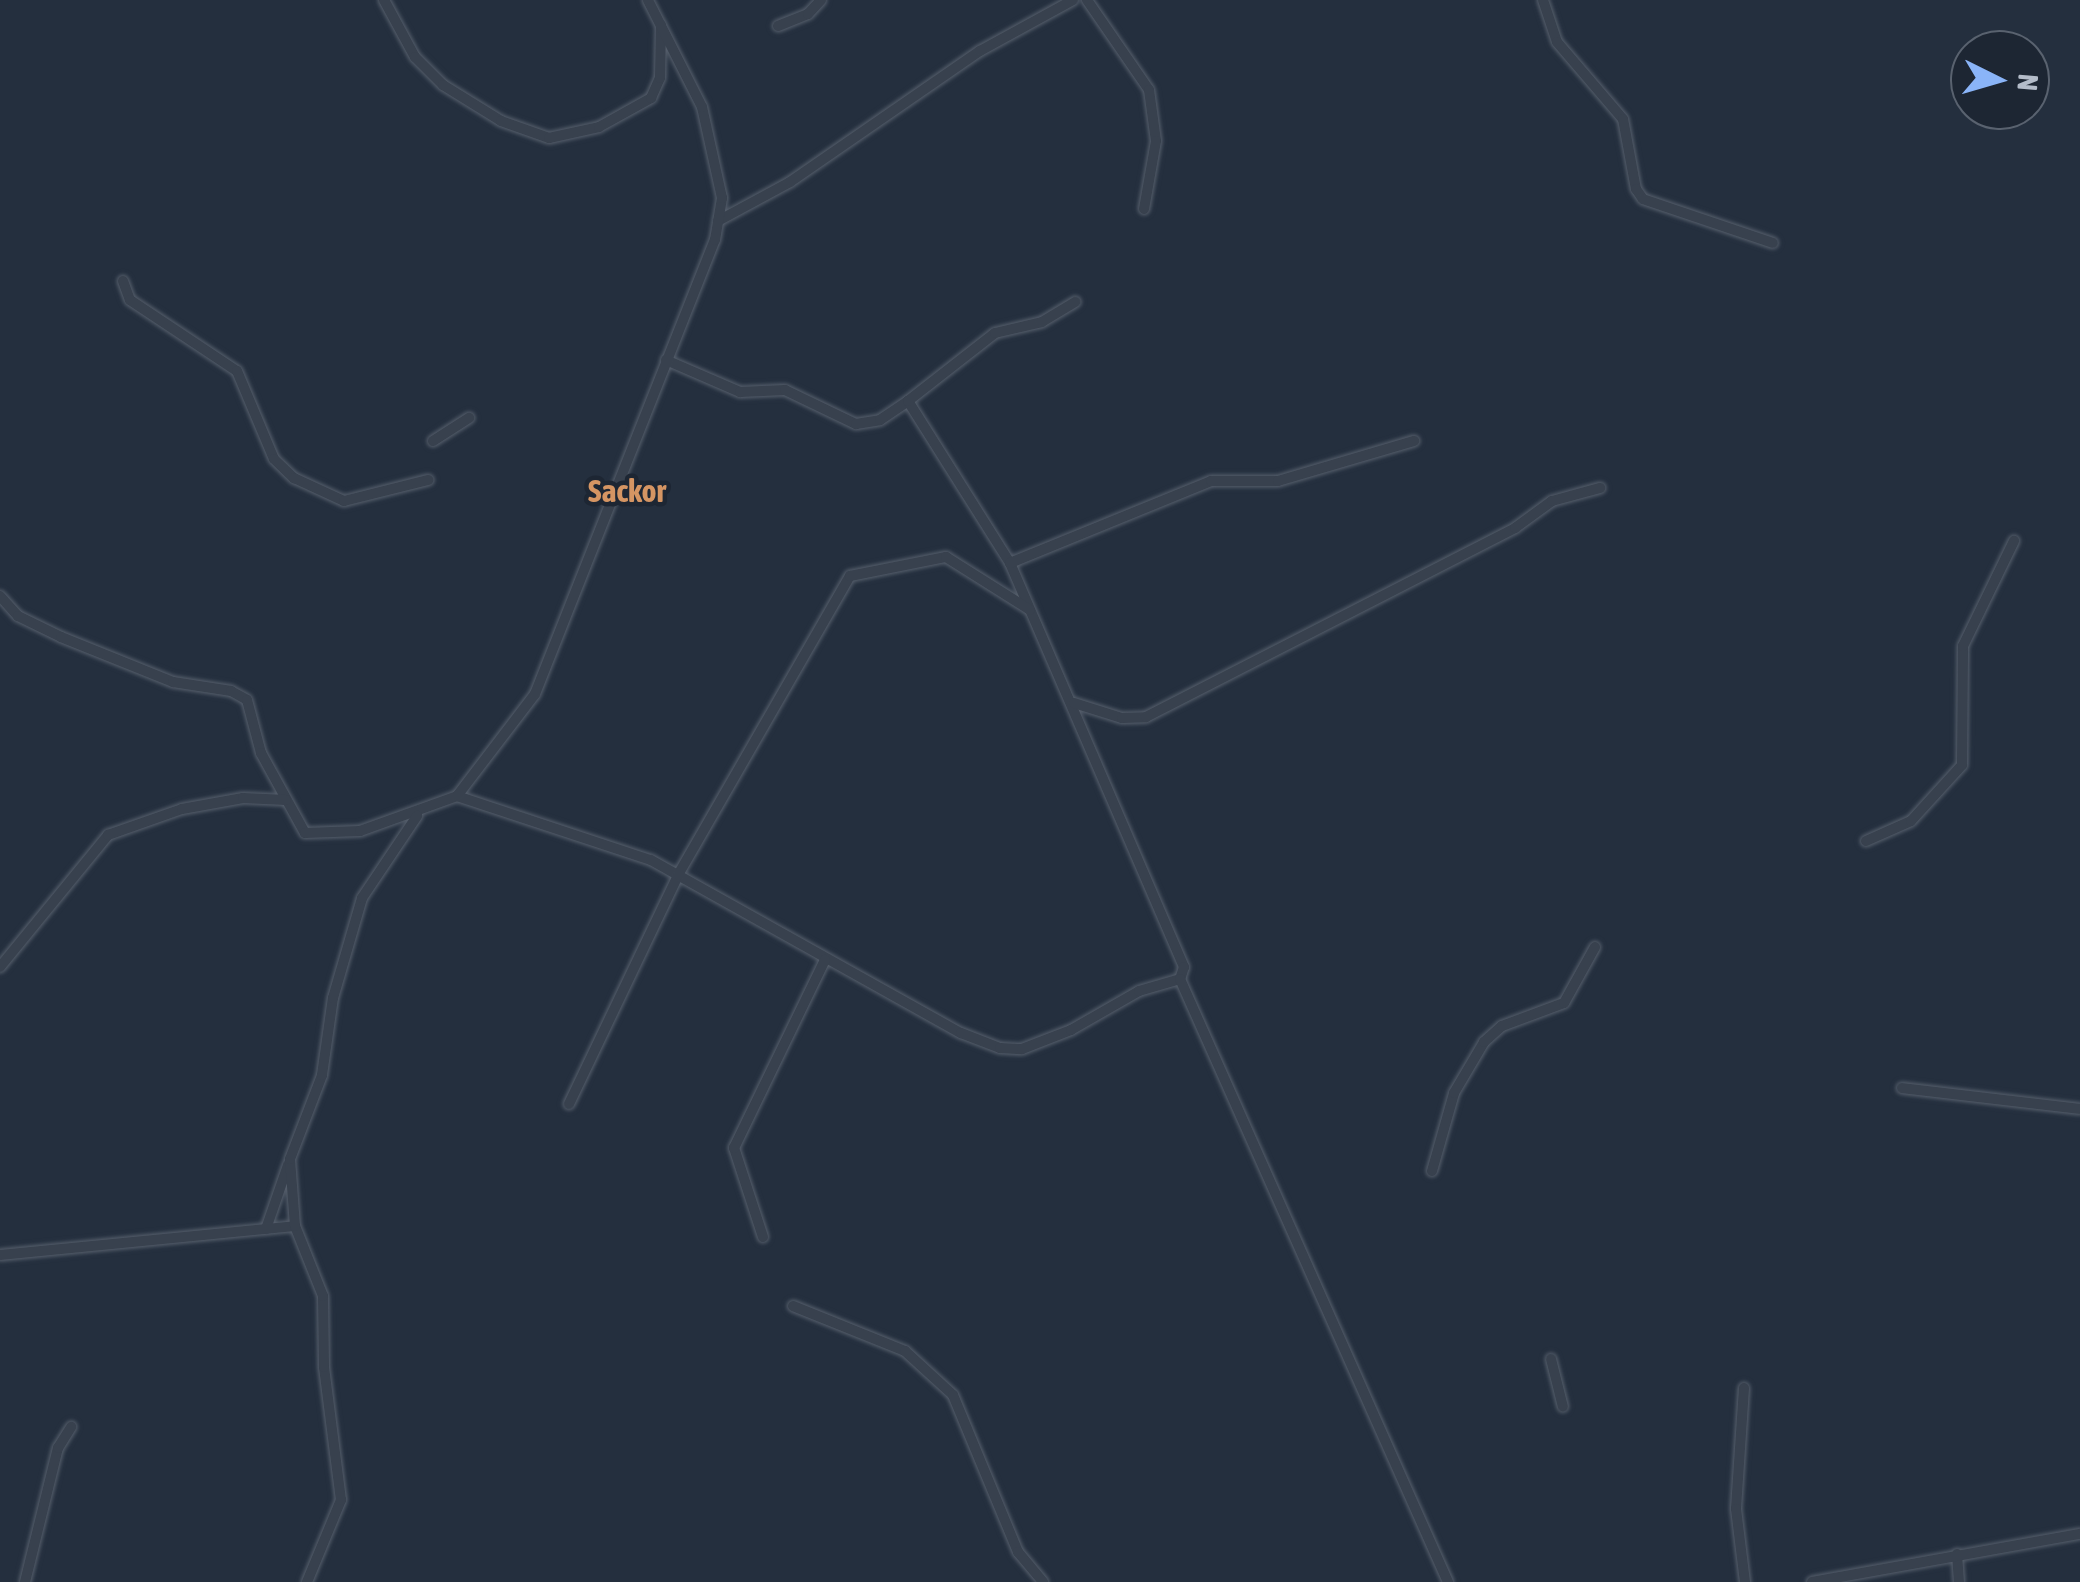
<!DOCTYPE html>
<html>
<head>
<meta charset="utf-8">
<style>
	body { margin:0 }
	#map { position:relative; width:2080px; height:1582px; overflow:hidden; background:#242f3e; font-family:"Asap Condensed",sans-serif }
	div>[style] { position:absolute }
	.roads { filter:drop-shadow(0 0 2px #565f6c) drop-shadow(0 0 2px #565f6c) }
	.street>* { height:10px; margin:-5px; padding:0 5px; transform-origin:5px; border-radius:5px; background:#38414e }
	span { translate:-50% -50%; white-space:nowrap; text-align:center; line-height:1.15; -webkit-text-stroke:9px #1d2633; paint-order:stroke }
	.neighbourhood-label { font-size:32px; color:#d59563; font-weight:700 }
	.north { position:absolute; left:1950px; top:30px; width:100px; height:100px; box-sizing:border-box; background:#1d2633; border:2px solid #59626f; border-radius:50%; rotate:95deg; font-size:28px; font-weight:700; line-height:40px; text-align:center; color:#b4bcc9 }
	.north::after { content:''; display:block; margin:auto; width:35px; height:45px; background:#8ab4f8; clip-path:polygon(50% 0,100% 100%,50% 72%,0 100%) }
</style>
</head>
<body>
<div id="map">
	<div class="roads">
		<div class="street">
			<i style="left:384px;top:0;width:65px;rotate:61.5deg"></i>
			<i style="left:415px;top:57px;width:40px;rotate:45deg"></i>
			<i style="left:443px;top:85px;width:68px;rotate:31.8deg"></i>
			<i style="left:501px;top:121px;width:51px;rotate:19.5deg"></i>
			<i style="left:549px;top:138px;width:51px;rotate:-12.4deg"></i>
			<i style="left:599px;top:127px;width:60px;rotate:-29.1deg"></i>
			<i style="left:651px;top:98px;width:22px;rotate:-66deg"></i>
			<i style="left:660px;top:78px;width:53px;rotate:-88.9deg"></i>
			<i style="left:1087px;top:0;width:109px;rotate:55.4deg"></i>
			<i style="left:1149px;top:90px;width:51px;rotate:82.2deg"></i>
			<i style="left:1156px;top:141px;width:69px;rotate:100deg"></i>
			<i style="left:1543px;top:0;width:44px;rotate:71.6deg"></i>
			<i style="left:1557px;top:42px;width:101px;rotate:49.4deg"></i>
			<i style="left:1623px;top:119px;width:71px;rotate:79.5deg"></i>
			<i style="left:1636px;top:189px;width:12px;rotate:55deg"></i>
			<i style="left:1643px;top:199px;width:137px;rotate:18.7deg"></i>
			<i style="left:778px;top:26px;width:32px;rotate:-22deg"></i>
			<i style="left:808px;top:14px;width:19px;rotate:-47deg"></i>
			<i style="left:718px;top:221px;width:82px;rotate:-28.4deg"></i>
			<i style="left:790px;top:182px;width:231px;rotate:-34.6deg"></i>
			<i style="left:980px;top:51px;width:106px;rotate:-28.7deg"></i>
			<i style="left:123px;top:281px;width:20px;rotate:70deg"></i>
			<i style="left:130px;top:300px;width:128px;rotate:33.6deg"></i>
			<i style="left:237px;top:371px;width:95px;rotate:67.2deg"></i>
			<i style="left:274px;top:459px;width:28px;rotate:44deg"></i>
			<i style="left:294px;top:478px;width:55px;rotate:24.7deg"></i>
			<i style="left:344px;top:501px;width:87px;rotate:-14deg"></i>
			<i style="left:666px;top:360px;width:81px;rotate:23.4deg"></i>
			<i style="left:740px;top:392px;width:45px;rotate:-2.5deg"></i>
			<i style="left:785px;top:390px;width:79px;rotate:25.6deg"></i>
			<i style="left:856px;top:424px;width:24px;rotate:-9deg"></i>
			<i style="left:880px;top:420px;width:34px;rotate:-34deg"></i>
			<i style="left:908px;top:401px;width:191px;rotate:57.8deg"></i>
			<i style="left:1010px;top:563px;width:440px;rotate:66.7deg"></i>
			<i style="left:1184px;top:967px;width:13px;rotate:108deg"></i>
			<i style="left:908px;top:401px;width:110px;rotate:-38deg"></i>
			<i style="left:995px;top:333px;width:48px;rotate:-13.2deg"></i>
			<i style="left:1042px;top:322px;width:39px;rotate:-31deg"></i>
			<i style="left:433px;top:441px;width:43px;rotate:-32.6deg"></i>
			<i style="left:1010px;top:563px;width:217px;rotate:-22.2deg"></i>
			<i style="left:1211px;top:481px;width:67px"></i>
			<i style="left:1278px;top:481px;width:142px;rotate:-16.4deg"></i>
			<i style="left:0;top:596px;width:27px;rotate:48deg"></i>
			<i style="left:18px;top:616px;width:48px;rotate:26deg"></i>
			<i style="left:61px;top:637px;width:121px;rotate:21.9deg"></i>
			<i style="left:173px;top:682px;width:59px;rotate:8.8deg"></i>
			<i style="left:231px;top:691px;width:18px;rotate:29deg"></i>
			<i style="left:247px;top:700px;width:55px;rotate:75.2deg"></i>
			<i style="left:261px;top:753px;width:91px;rotate:61.2deg"></i>
			<i style="left:305px;top:833px;width:55px;rotate:-2.1deg"></i>
			<i style="left:360px;top:831px;width:103px;rotate:-19.8deg"></i>
			<i style="left:457px;top:796px;width:204px;rotate:18.3deg"></i>
			<i style="left:651px;top:860px;width:355px;rotate:29.2deg"></i>
			<i style="left:961px;top:1033px;width:42px;rotate:21deg"></i>
			<i style="left:1000px;top:1048px;width:22px;rotate:3deg"></i>
			<i style="left:1022px;top:1049px;width:53px;rotate:-21.2deg"></i>
			<i style="left:1071px;top:1030px;width:78px;rotate:-29.8deg"></i>
			<i style="left:1139px;top:991px;width:43px;rotate:-16.3deg"></i>
			<i style="left:1180px;top:979px;width:660px;rotate:66.04deg"></i>
			<i style="left:1074px;top:703px;width:50px;rotate:17.4deg"></i>
			<i style="left:1122px;top:718px;width:24px;rotate:-2deg"></i>
			<i style="left:1146px;top:717px;width:415px;rotate:-27.1deg"></i>
			<i style="left:1515px;top:528px;width:46px;rotate:-36.1deg"></i>
			<i style="left:1552px;top:501px;width:50px;rotate:-15.2deg"></i>
			<i style="left:457px;top:796px;width:128px;rotate:-52.6deg"></i>
			<i style="left:535px;top:694px;width:488px;rotate:-68.4deg"></i>
			<i style="left:715px;top:240px;width:43px;rotate:-80.5deg"></i>
			<i style="left:722px;top:198px;width:93px;rotate:-102.4deg"></i>
			<i style="left:702px;top:107px;width:120px;rotate:-116.8deg"></i>
			<i style="left:1866px;top:841px;width:49px;rotate:-24deg"></i>
			<i style="left:1911px;top:821px;width:76px;rotate:-47.7deg"></i>
			<i style="left:1962px;top:765px;width:119px;rotate:-89.5deg"></i>
			<i style="left:1963px;top:646px;width:117px;rotate:-64.1deg"></i>
			<i style="left:0;top:967px;width:171px;rotate:-50.7deg"></i>
			<i style="left:108px;top:835px;width:78px;rotate:-19.4deg"></i>
			<i style="left:182px;top:809px;width:62px;rotate:-10.2deg"></i>
			<i style="left:243px;top:798px;width:43px;rotate:2.7deg"></i>
			<i style="left:1902px;top:1088px;width:179px;rotate:6.7deg"></i>
			<i style="left:569px;top:1104px;width:254px;rotate:-64.5deg"></i>
			<i style="left:678px;top:875px;width:345px;rotate:-60.1deg"></i>
			<i style="left:850px;top:576px;width:98px;rotate:-11.2deg"></i>
			<i style="left:946px;top:557px;width:99px;rotate:32.2deg"></i>
			<i style="left:1432px;top:1171px;width:81px;rotate:-74.2deg"></i>
			<i style="left:1454px;top:1093px;width:59px;rotate:-59.5deg"></i>
			<i style="left:1484px;top:1042px;width:24px;rotate:-42deg"></i>
			<i style="left:1502px;top:1026px;width:66px;rotate:-20.4deg"></i>
			<i style="left:1564px;top:1003px;width:64px;rotate:-61deg"></i>
			<i style="left:266px;top:1229px;width:68px;rotate:-71deg"></i>
			<i style="left:763px;top:1237px;width:94px;rotate:-108deg"></i>
			<i style="left:734px;top:1148px;width:209px;rotate:-64.2deg"></i>
			<i style="left:0;top:1255px;width:296px;rotate:-5.6deg"></i>
			<i style="left:793px;top:1306px;width:121px;rotate:21.9deg"></i>
			<i style="left:905px;top:1351px;width:65px;rotate:42.5deg"></i>
			<i style="left:953px;top:1395px;width:170px;rotate:67.5deg"></i>
			<i style="left:1018px;top:1552px;width:39px;rotate:50deg"></i>
			<i style="left:1551px;top:1359px;width:49px;rotate:76deg"></i>
			<i style="left:1744px;top:1388px;width:121px;rotate:93.8deg"></i>
			<i style="left:1736px;top:1509px;width:74px;rotate:83deg"></i>
			<i style="left:1957px;top:1554px;width:28px;rotate:86deg"></i>
			<i style="left:25px;top:1582px;width:138px;rotate:-76.2deg"></i>
			<i style="left:58px;top:1448px;width:25px;rotate:-58deg"></i>
			<i style="left:307px;top:1582px;width:89px;rotate:-67.5deg"></i>
			<i style="left:341px;top:1500px;width:134px;rotate:-97.3deg"></i>
			<i style="left:324px;top:1367px;width:71px;rotate:-90.8deg"></i>
			<i style="left:323px;top:1296px;width:75px;rotate:-111.8deg"></i>
			<i style="left:295px;top:1226px;width:67px;rotate:-94.3deg"></i>
			<i style="left:290px;top:1159px;width:90px;rotate:-69.1deg"></i>
			<i style="left:322px;top:1075px;width:78px;rotate:-81.9deg"></i>
			<i style="left:333px;top:998px;width:104px;rotate:-73.8deg"></i>
			<i style="left:362px;top:898px;width:99px;rotate:-56.1deg"></i>
			<i style="left:1812px;top:1582px;width:272px;rotate:-10.2deg"></i>
		</div>
	</div>
	<div class="neighbourhood-label">
		<span style="left:627px;top:491px">Sackor</span>
	</div>
	<div class="north">N</div>
</div>
</body>
</html>
